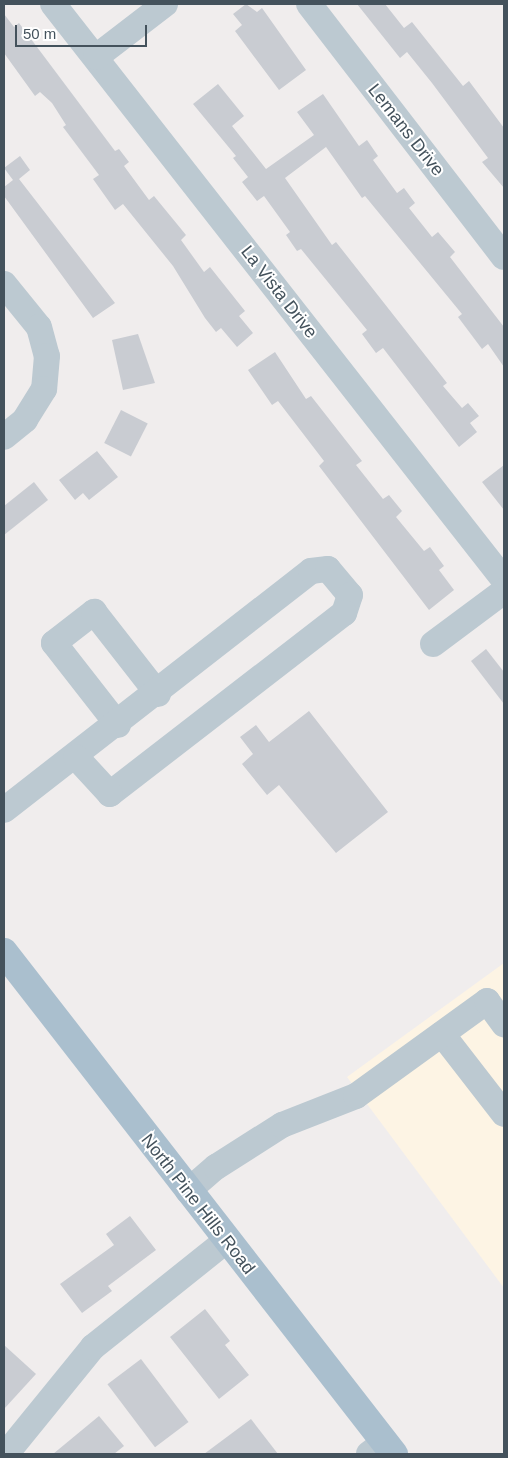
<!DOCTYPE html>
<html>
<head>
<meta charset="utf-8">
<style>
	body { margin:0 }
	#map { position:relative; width:508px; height:1458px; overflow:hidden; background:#f0eded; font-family:Arial,sans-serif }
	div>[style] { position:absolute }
	.commercial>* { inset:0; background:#fdf4e4 }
	.building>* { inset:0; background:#c9ccd2; transform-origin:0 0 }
	.minor>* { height:26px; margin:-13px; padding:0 13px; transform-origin:13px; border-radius:13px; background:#bcc9d1 }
	.major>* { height:28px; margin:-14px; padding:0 14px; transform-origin:14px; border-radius:14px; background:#aabfce }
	span { translate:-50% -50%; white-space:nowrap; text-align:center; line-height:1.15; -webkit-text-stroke:4px #fff; paint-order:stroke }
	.street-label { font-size:18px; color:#44525c }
	.frame { position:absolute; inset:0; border:5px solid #44525c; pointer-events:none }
	.scale { position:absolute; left:15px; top:25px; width:132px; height:22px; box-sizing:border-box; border:2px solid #44525c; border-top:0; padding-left:6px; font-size:15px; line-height:18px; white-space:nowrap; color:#44525c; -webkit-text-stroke:4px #fff; paint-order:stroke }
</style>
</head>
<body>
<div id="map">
	<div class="commercial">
		<i style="clip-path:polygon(504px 963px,504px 1288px,347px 1077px)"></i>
	</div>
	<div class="building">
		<i style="clip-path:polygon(246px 4px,257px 12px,262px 8px,306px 70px,279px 90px,235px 31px,242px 25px,233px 14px)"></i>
		<i style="clip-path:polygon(357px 4px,385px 4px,404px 28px,412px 22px,463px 86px,469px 81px,504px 128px,504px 188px,482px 162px,488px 158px,432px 83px,407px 52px,400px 58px)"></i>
		<i style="clip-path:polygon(4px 14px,14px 27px,19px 23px,115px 151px,119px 149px,129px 162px,124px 166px,149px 200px,154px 196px,186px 235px,181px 240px,204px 272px,210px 267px,245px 311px,239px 316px,253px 333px,237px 347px,221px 328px,216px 332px,205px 318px,173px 266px,123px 204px,115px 210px,93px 179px,99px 175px,63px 127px,66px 125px,52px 103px,40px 92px,35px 96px,4px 53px)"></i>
		<i style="clip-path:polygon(218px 84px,244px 116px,232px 126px,266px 169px,314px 135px,297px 112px,323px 94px,359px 146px,367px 140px,378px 156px,373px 160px,397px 193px,404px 188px,415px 203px,409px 208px,432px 237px,438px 232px,455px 252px,450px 257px,504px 327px,504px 367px,488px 344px,482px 349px,458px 317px,462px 314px,365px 196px,362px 198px,326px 147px,285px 178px,332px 245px,336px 242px,447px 383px,443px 386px,462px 408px,468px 403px,479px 416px,470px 423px,477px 432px,459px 447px,383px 348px,376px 353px,362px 334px,367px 330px,301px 249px,297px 251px,286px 235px,290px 232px,264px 196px,257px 201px,242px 182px,248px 177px,233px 158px,236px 156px,193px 104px)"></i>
		<i style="clip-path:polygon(20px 156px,30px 170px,19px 179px,115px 303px,93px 318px,4px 196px,4px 187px,13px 180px,4px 168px)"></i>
		<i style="clip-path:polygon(138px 334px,155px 383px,123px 390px,112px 340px)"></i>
		<i style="clip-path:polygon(275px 352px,306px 399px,311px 396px,362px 461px,356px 465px,383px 499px,389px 495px,402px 511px,396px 517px,424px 551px,430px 547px,444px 566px,439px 570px,454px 590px,429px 610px,319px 466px,324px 461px,278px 401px,272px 405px,248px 370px)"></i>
		<i style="left:121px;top:410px;width:30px;height:37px;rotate:27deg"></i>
		<i style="clip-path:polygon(97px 451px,118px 477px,89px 500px,83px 493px,75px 500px,59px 480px)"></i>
		<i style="clip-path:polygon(504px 465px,504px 510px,482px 482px)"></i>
		<i style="clip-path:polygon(34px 482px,48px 500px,4px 535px,4px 506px)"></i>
		<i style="clip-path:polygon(486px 649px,504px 672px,504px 704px,471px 661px)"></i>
		<i style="clip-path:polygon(309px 711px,388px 812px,336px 853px,279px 785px,267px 795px,242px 764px,253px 754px,240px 737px,256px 725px,269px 742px)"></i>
		<i style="clip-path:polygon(130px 1216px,156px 1250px,108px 1286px,112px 1291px,82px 1313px,60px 1284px,114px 1245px,106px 1234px)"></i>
		<i style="clip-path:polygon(205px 1309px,230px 1341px,225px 1345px,249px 1375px,219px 1399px,170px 1337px)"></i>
		<i style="clip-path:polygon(4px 1345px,36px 1374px,4px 1409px)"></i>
		<i style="left:141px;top:1359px;width:79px;height:42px;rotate:53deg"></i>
		<i style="clip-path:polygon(99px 1416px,124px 1446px,114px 1454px,53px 1454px)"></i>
		<i style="clip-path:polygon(251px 1419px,278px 1454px,204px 1454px)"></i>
	</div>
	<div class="minor">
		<i style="left:53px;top:4px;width:732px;rotate:51.94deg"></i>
		<i style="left:309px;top:4px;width:319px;rotate:52.4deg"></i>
		<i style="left:96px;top:57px;width:87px;rotate:-37.5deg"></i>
		<i style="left:4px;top:284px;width:55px;rotate:50.9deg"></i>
		<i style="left:39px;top:327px;width:30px;rotate:75deg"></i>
		<i style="left:47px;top:356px;width:33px;rotate:95deg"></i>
		<i style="left:44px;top:389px;width:36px;rotate:122deg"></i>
		<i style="left:25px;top:420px;width:27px;rotate:141deg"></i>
		<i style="left:433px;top:644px;width:89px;rotate:-36.7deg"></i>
		<i style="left:118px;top:725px;width:104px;rotate:-128deg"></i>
		<i style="left:54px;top:643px;width:51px;rotate:-37.8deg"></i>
		<i style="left:94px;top:612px;width:104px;rotate:52deg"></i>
		<i style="left:4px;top:810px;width:389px;rotate:-37.9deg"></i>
		<i style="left:311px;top:571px;width:17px;rotate:-7deg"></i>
		<i style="left:328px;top:569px;width:34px;rotate:50deg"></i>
		<i style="left:350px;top:595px;width:19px;rotate:108deg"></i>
		<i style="left:344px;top:613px;width:296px;rotate:142.3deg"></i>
		<i style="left:110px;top:794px;width:50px;rotate:-132.6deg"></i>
		<i style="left:442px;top:1034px;width:101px;rotate:52.2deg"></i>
		<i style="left:188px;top:1191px;width:37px;rotate:-41deg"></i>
		<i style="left:216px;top:1167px;width:78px;rotate:-32.5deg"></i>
		<i style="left:282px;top:1125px;width:79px;rotate:-21.4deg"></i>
		<i style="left:356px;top:1096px;width:162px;rotate:-35.9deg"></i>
		<i style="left:487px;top:1001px;width:29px;rotate:54deg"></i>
		<i style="left:6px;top:1454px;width:138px;rotate:-50.9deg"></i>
		<i style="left:93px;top:1347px;width:170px;rotate:-38.6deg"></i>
		<i style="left:369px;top:1454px;width:20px;rotate:-37deg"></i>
	</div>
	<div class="major">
		<i style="left:4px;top:952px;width:636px;rotate:52.16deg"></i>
	</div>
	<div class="street-label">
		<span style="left:406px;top:130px;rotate:52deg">Lemans Drive</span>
		<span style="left:279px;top:292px;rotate:52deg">La Vista Drive</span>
		<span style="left:198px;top:1204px;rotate:52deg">North Pine Hills Road</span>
	</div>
	<div class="frame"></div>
	<div class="scale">50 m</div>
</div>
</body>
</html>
